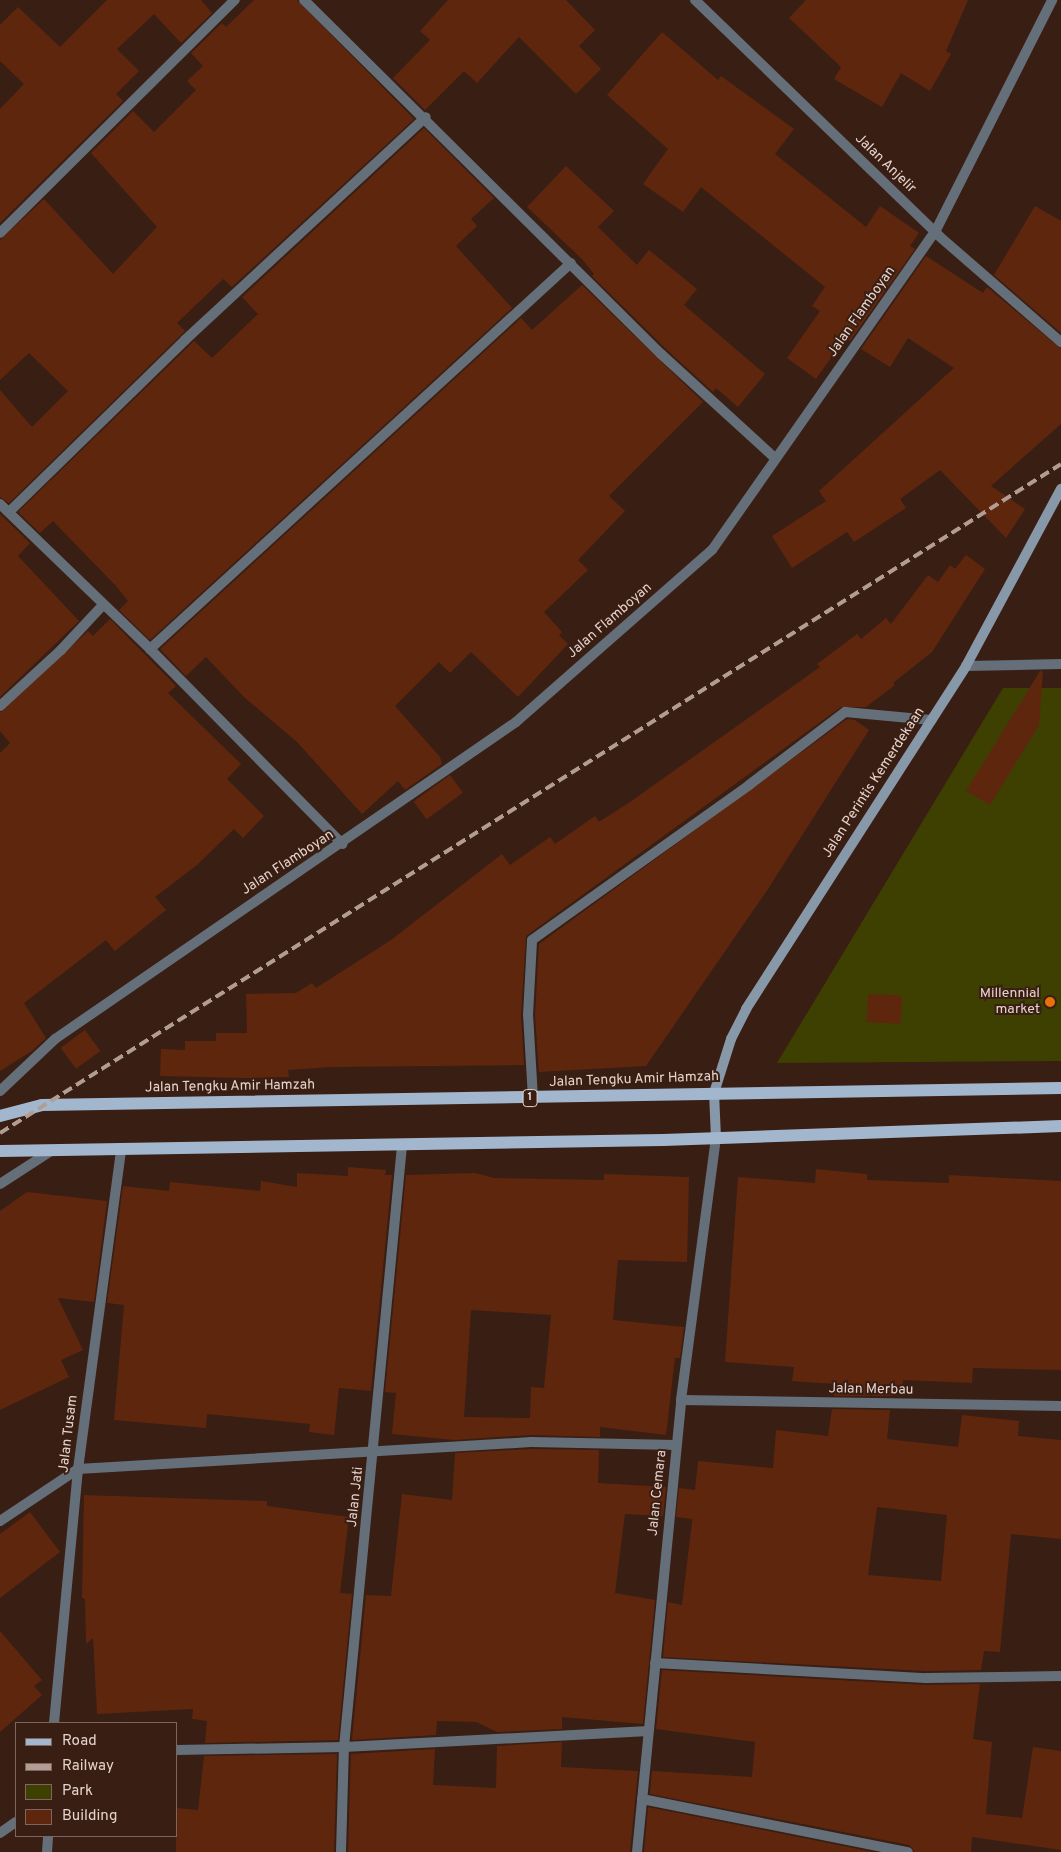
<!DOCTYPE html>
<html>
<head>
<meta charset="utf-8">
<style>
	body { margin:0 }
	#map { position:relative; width:1061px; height:1852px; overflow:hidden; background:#391e14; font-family:Overpass,sans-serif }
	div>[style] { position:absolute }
	.green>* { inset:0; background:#3d4000 }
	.building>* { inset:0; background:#5f260e; transform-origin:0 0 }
	.lane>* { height:10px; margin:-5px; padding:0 5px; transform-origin:5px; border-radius:5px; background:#646f79 }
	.street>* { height:10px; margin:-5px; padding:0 5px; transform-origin:5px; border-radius:5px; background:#646f79 }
	.secondary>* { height:10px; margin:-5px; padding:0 5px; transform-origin:5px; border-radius:5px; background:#8798a9 }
	.primary>* { height:12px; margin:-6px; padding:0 6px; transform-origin:6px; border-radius:6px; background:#a2b7cd }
	.rail>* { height:4px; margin-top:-2px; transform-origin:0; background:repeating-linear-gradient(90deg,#b29d95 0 10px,transparent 0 15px) }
	.dots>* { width:14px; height:14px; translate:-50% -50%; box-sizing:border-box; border:2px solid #391e14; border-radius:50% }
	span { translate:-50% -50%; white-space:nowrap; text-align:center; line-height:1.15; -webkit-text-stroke:4px #391e14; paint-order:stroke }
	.shield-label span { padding:1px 4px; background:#391e14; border:1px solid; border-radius:4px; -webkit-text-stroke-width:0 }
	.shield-label { font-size:12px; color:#e6d3cc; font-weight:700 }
	.street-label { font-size:14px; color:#e6d3cc }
	.poi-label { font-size:14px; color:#e6d3cc }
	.right { translate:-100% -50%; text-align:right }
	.legend { position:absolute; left:15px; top:1722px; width:162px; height:115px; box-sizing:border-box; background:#391e14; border:1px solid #7e665e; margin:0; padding:6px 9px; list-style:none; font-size:15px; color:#e6d3cc }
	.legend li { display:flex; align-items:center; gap:10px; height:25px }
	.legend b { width:25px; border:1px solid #7e665e }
</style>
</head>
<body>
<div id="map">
	<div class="green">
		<i style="clip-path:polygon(1003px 688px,1061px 688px,1061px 1061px,777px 1063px)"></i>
	</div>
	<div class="building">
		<i style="clip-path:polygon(107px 0,201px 0,212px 13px,181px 43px,154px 14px,117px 49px,139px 71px,116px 94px,123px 101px,0 223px,0 109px,24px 84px,0 61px,0 25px,18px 7px,60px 47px)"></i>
		<i style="clip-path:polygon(254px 0,297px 0,414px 119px,232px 287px,223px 279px,177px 323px,185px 331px,9px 503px,0 497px,0 390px,32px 427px,68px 391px,29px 353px,0 380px,0 240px,44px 199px,113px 274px,157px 227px,91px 153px,133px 111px,154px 132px,196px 90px,187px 81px,203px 66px,191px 53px,222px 23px,226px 27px)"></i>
		<i style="clip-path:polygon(448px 0,566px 0,595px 30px,579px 46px,601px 69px,576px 94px,519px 37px,477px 83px,464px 71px,425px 110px,393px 78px,430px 40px,420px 31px)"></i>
		<i style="clip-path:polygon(806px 0,968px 0,946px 51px,951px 54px,930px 91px,901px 73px,882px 107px,834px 79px,841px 67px,789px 18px)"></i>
		<i style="clip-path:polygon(662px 32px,718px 80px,721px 76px,794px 129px,775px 154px,866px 227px,880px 206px,919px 233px,910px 246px,915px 249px,850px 341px,845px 338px,816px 379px,787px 358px,820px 311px,812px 306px,825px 287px,701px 187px,683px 212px,643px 184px,668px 149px,607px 95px)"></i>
		<i style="clip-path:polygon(424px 128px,494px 198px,471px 219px,477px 226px,456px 246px,512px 308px,150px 640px,119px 610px,128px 601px,116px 586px,53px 521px,40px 533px,18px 512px,194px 341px,212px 358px,258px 314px,242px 297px)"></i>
		<i style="clip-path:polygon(566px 166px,614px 211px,598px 227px,637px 265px,649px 250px,697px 289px,684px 305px,765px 374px,738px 407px,716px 388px,713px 392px,666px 349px,592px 276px,594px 274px,582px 259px,527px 207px)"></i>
		<i style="clip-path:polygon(1035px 206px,1061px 221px,1061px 333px,994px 275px)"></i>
		<i style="clip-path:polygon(926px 256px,983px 293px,987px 287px,1061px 349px,1061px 424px,991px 486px,1025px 509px,1006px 538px,940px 470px,900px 499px,906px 508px,854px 542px,847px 532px,792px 568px,772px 536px,826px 501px,819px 491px,954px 368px,908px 338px,890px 367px,861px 349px)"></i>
		<i style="clip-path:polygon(582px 285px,703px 402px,609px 496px,625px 511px,578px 560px,588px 570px,544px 612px,562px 632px,559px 635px,568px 644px,518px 697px,471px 652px,450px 673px,439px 662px,395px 706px,440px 757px,442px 764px,405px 790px,398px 781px,362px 814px,297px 742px,245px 698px,206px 657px,186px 676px,160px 649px,521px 318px,532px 330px)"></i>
		<i style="clip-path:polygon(0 514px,30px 543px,18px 556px,79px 621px,0 697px)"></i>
		<i style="clip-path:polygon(966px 555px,985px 569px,932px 652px,893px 683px,895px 685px,866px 707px,841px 707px,526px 936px,521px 1015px,524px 1065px,332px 1067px,288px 1070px,289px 1077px,245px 1078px,160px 1076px,161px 1049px,185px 1050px,185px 1041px,216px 1041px,216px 1033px,247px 1033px,246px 994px,296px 993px,312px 983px,316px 988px,391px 940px,502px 854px,510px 865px,550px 837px,555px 844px,595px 816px,599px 822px,630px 802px,820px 667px,817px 664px,857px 634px,861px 639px,886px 618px,891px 624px,928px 575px,938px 582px,950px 565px,955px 569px)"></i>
		<i style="clip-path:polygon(110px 619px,176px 686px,168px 693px,241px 764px,227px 779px,264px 816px,243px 838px,234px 829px,197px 865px,155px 897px,166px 910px,115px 951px,106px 940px,24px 1003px,46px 1038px,32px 1051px,0 1071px,0 753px,10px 743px,0 731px,0 713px,88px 631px,93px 636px)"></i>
		<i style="clip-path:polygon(1040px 671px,1043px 671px,1039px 725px,990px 805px,966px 791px)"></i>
		<i style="clip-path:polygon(847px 719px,855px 720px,869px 730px,768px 889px,646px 1066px,539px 1072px,535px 1015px,539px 944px)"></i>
		<i style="left:450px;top:775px;width:22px;height:45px;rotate:54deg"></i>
		<i style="left:868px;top:994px;width:34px;height:28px;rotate:3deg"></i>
		<i style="left:85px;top:1030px;width:26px;height:30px;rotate:54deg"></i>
		<i style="clip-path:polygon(348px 1167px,386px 1170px,385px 1175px,392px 1175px,371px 1391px,339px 1388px,334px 1435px,309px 1432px,310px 1424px,207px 1414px,206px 1428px,114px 1420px,124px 1305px,107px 1303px,123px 1186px,169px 1191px,170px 1182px,260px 1191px,261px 1181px,297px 1187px,297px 1173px,348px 1176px)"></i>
		<i style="clip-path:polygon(816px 1169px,867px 1174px,867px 1180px,949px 1183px,949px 1175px,1061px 1181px,1061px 1370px,973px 1368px,972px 1383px,903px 1380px,902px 1390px,893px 1389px,892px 1396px,834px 1396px,835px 1384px,792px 1381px,794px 1367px,725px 1362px,738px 1177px,815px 1183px)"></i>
		<i style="clip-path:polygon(evenodd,475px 1173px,494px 1178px,604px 1180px,604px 1174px,689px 1177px,687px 1262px,618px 1260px,613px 1320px,684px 1327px,680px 1358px,675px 1358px,666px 1435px,600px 1427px,600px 1437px,531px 1435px,454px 1440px,392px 1434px,396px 1393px,385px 1392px,406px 1175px,475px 1173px,471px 1310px,551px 1315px,544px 1388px,531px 1387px,530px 1418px,464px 1417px,471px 1310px)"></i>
		<i style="clip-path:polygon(27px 1192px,107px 1201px,94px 1302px,58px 1298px,83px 1350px,61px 1360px,69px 1377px,0 1410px,0 1211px)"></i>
		<i style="clip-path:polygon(evenodd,832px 1409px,890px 1410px,887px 1439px,958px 1447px,962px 1415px,1019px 1421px,1018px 1436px,1061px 1440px,1061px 1539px,1011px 1534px,1000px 1652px,984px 1651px,981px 1670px,926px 1671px,663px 1657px,668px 1602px,682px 1605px,692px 1522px,692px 1519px,676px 1517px,679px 1488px,695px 1490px,698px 1461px,773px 1468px,776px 1430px,828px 1436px,832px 1409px,877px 1507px,947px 1515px,941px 1581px,868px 1575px,877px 1507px)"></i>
		<i style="clip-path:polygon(531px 1449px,599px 1450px,598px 1483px,666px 1487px,663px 1516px,625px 1514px,615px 1593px,655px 1600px,643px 1724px,562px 1717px,562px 1729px,497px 1732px,476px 1722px,437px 1721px,436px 1735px,352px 1740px,366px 1595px,391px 1596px,402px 1494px,452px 1500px,455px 1453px)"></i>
		<i style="clip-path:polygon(84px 1495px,267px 1501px,267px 1506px,349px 1517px,340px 1593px,352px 1594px,338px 1740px,205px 1743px,207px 1721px,192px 1719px,193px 1709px,97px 1714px,93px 1638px,86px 1644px,85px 1599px,82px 1598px)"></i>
		<i style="clip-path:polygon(30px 1512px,60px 1552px,0 1598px,0 1534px)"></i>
		<i style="clip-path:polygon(0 1631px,42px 1680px,34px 1686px,42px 1695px,0 1732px)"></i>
		<i style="clip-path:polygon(662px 1670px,926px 1685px,980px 1684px,973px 1739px,992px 1742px,986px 1814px,1022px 1818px,1033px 1747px,1061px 1751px,1061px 1850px,972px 1837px,971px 1852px,915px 1852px,909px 1845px,650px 1794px,652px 1771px,752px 1777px,755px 1742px,656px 1729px)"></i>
		<i style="clip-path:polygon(562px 1742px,561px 1767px,638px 1771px,630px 1852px,348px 1852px,351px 1754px,435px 1749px,433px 1785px,496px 1788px,497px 1746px)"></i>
		<i style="clip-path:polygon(337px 1754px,334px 1852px,176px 1852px,176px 1808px,198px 1810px,204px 1756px)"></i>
		<i style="clip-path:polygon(648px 1807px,873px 1852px,644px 1852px)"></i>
	</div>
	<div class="lane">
		<i style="left:0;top:706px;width:83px;rotate:-42.6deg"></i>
		<i style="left:61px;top:650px;width:62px;rotate:-47deg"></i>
	</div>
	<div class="street">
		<i style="left:304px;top:0;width:503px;rotate:44.76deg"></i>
		<i style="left:661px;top:354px;width:154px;rotate:42.4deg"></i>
		<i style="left:695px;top:0;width:339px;rotate:44deg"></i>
		<i style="left:939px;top:236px;width:162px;rotate:41deg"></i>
		<i style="left:0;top:233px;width:331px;rotate:-44.8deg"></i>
		<i style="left:0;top:504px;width:209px;rotate:44deg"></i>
		<i style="left:150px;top:649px;width:274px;rotate:45.4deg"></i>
		<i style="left:9px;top:512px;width:246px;rotate:-44.3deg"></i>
		<i style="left:185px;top:340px;width:328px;rotate:-42.8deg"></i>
		<i style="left:150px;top:649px;width:571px;rotate:-42.52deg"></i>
		<i style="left:966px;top:666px;width:95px;rotate:-1.2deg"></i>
		<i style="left:0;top:1091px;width:76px;rotate:-43.4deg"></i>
		<i style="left:55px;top:1039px;width:559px;rotate:-34.51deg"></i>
		<i style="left:516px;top:722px;width:261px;rotate:-41.3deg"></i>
		<i style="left:712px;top:550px;width:388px;rotate:-55deg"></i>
		<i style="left:935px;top:232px;width:260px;rotate:-63.2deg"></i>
		<i style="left:533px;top:1098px;width:83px;rotate:-93.4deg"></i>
		<i style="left:528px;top:1015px;width:75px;rotate:-86.9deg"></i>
		<i style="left:532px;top:940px;width:267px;rotate:-35.5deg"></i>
		<i style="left:749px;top:785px;width:121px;rotate:-37.2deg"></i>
		<i style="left:845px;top:712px;width:87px;rotate:5.3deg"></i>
		<i style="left:0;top:1184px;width:61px;rotate:-32.9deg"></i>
		<i style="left:681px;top:1400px;width:380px;rotate:0.9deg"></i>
		<i style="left:0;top:1521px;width:94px;rotate:-33.7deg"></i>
		<i style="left:78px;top:1469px;width:454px;rotate:-3.4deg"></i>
		<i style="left:531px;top:1442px;width:145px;rotate:1.2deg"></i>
		<i style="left:655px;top:1663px;width:271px;rotate:3.2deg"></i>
		<i style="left:926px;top:1678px;width:135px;rotate:-0.8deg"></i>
		<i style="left:54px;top:1723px;width:255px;rotate:-84.6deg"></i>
		<i style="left:78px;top:1469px;width:322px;rotate:-82.3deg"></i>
		<i style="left:176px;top:1750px;width:168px;rotate:-1deg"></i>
		<i style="left:344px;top:1747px;width:305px;rotate:-3deg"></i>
		<i style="left:642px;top:1799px;width:271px;rotate:11.3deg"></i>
		<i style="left:0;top:1833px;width:19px;rotate:-35deg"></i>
		<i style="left:47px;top:1852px;width:16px;rotate:-86deg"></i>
		<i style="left:341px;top:1852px;width:105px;rotate:-88.4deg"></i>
		<i style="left:344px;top:1747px;width:604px;rotate:-84.49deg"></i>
		<i style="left:637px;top:1852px;width:454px;rotate:-84.4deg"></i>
		<i style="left:681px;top:1400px;width:264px;rotate:-82.4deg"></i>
	</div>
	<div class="secondary">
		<i style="left:716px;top:1138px;width:45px;rotate:-92.5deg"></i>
		<i style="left:714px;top:1093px;width:57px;rotate:-72.5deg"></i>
		<i style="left:731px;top:1039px;width:34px;rotate:-63deg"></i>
		<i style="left:746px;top:1009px;width:407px;rotate:-57.3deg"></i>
		<i style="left:966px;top:666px;width:201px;rotate:-61.8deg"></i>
	</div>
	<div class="primary">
		<i style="left:0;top:1116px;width:43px;rotate:-14.7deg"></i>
		<i style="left:42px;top:1105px;width:1019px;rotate:-0.96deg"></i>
		<i style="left:0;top:1151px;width:663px;rotate:-0.95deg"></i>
		<i style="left:663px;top:1140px;width:398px;rotate:-2deg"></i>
	</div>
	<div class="rail">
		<i style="left:0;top:1133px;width:1254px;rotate:-32.23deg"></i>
	</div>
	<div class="dots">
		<i style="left:1050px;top:1002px;background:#e8710a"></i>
	</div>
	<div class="shield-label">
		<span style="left:530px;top:1098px">1</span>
	</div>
	<div class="street-label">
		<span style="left:885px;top:164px;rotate:44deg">Jalan Anjelir</span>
		<span style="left:862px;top:312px;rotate:-55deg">Jalan Flamboyan</span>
		<span style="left:610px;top:621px;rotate:-41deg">Jalan Flamboyan</span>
		<span style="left:874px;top:783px;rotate:-57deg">Jalan Perintis Kemerdekaan</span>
		<span style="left:288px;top:863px;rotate:-33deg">Jalan Flamboyan</span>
		<span style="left:634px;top:1080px;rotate:-2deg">Jalan Tengku Amir Hamzah</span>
		<span style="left:230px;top:1087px;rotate:-1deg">Jalan Tengku Amir Hamzah</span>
		<span style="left:871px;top:1390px;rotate:1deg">Jalan Merbau</span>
		<span style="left:69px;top:1434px;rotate:-83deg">Jalan Tusam</span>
		<span style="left:658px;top:1493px;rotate:-84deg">Jalan Cemara</span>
		<span style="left:356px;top:1497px;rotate:-84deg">Jalan Jati</span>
	</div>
	<div class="poi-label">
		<span class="right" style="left:1040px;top:1002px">Millennial<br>market</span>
	</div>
	<ul class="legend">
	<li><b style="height:6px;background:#a2b7cd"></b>Road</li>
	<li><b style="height:6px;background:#b29d95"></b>Railway</li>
	<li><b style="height:14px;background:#3d4000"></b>Park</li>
	<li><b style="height:14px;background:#5f260e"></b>Building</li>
	</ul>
</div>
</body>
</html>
